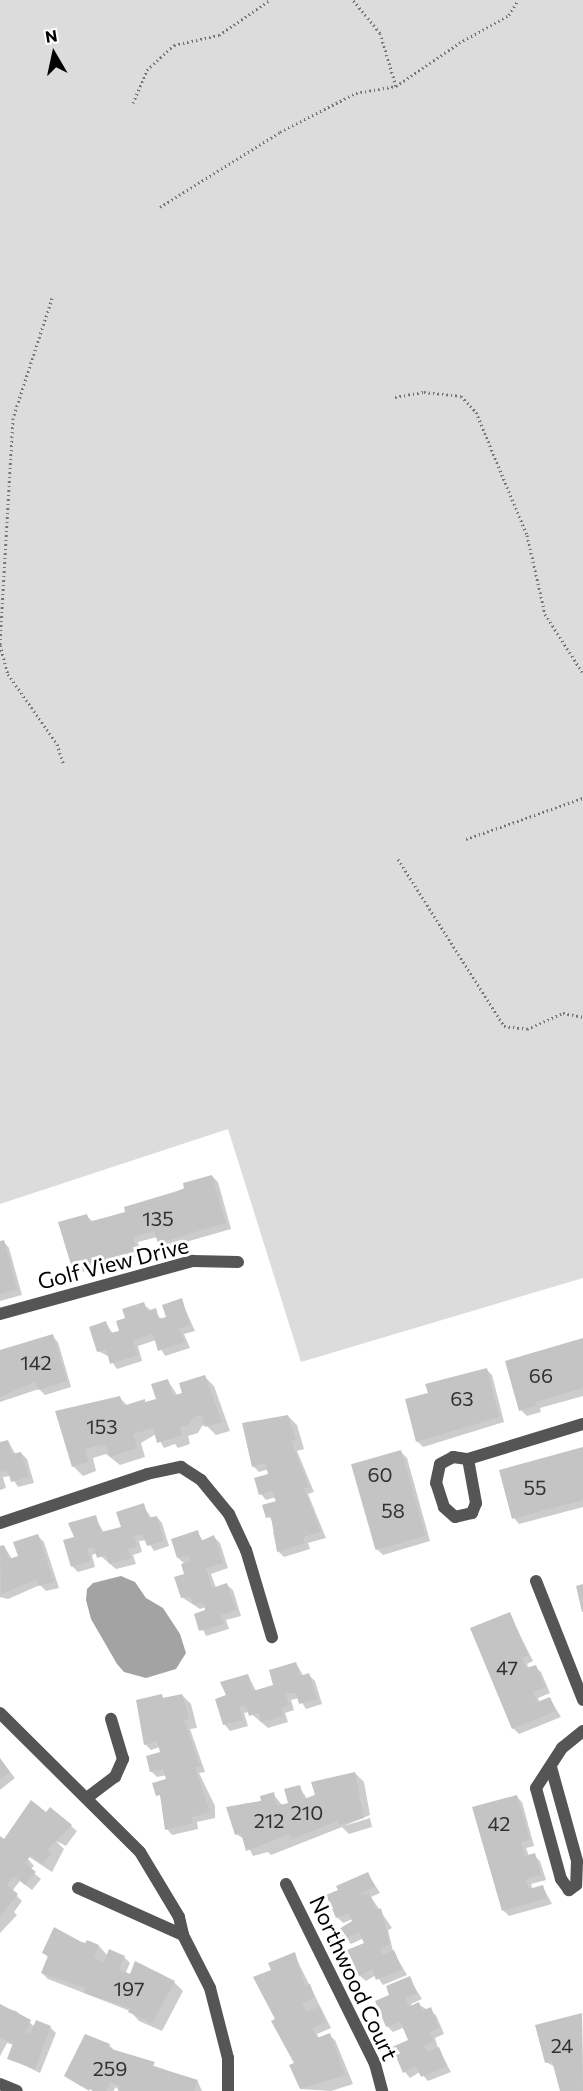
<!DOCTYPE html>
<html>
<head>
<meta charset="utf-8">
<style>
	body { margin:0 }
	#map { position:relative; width:583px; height:2091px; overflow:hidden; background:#fff; font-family:Commissioner,sans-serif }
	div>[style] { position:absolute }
	.green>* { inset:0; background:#dcdcdc }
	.water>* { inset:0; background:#a3a3a3 }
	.shadow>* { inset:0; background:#0003 }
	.building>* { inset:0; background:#c4c4c4; transform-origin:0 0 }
	.path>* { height:3px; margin-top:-1.5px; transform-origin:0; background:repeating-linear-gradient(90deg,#777 0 1.5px,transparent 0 4.5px) }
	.street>* { height:12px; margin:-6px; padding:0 6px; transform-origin:6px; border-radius:6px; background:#555 }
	span { translate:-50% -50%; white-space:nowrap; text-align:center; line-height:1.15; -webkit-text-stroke:6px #fff; paint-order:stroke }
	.number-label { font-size:20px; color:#313131 }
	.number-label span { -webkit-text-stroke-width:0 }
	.street-label { font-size:22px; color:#000 }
	.north { position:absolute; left:24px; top:24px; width:60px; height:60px; -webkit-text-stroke:4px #fff; paint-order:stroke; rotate:351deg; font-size:16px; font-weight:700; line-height:24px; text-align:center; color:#000 }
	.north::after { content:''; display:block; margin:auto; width:21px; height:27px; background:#000; clip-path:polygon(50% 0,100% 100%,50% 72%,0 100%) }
</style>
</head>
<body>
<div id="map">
	<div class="green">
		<i style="clip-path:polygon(0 0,583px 0,583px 1278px,301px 1362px,228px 1129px,0 1204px)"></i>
	</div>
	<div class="water">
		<i style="clip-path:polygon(121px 1576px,135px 1582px,146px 1598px,163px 1608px,180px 1634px,186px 1653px,176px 1669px,146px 1678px,124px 1672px,117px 1664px,91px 1619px,86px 1600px,87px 1589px,93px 1583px)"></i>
	</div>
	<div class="shadow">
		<i style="clip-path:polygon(212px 1176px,218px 1182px,231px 1229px,165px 1248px,157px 1237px,138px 1242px,141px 1255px,79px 1273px,73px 1268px,86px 1215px,92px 1221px,127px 1213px)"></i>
		<i style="clip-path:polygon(4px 1242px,9px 1248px,22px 1295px,0 1301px,0 1243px)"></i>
		<i style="clip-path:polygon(181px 1300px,195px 1331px,184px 1334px,190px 1348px,165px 1356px,156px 1340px,138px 1346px,142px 1361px,117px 1369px,108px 1356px,98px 1351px,106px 1323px,113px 1334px,121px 1332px,127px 1319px,143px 1304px,163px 1320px)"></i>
		<i style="clip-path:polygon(52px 1336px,58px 1342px,71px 1387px,45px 1395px,39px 1389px,0 1402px,0 1352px)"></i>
		<i style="clip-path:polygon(583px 1339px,583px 1396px,540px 1408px,541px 1412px,527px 1416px,521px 1410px)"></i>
		<i style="clip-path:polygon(487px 1370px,492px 1375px,504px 1422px,423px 1447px,417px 1441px,429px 1394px)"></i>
		<i style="clip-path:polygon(205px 1377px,214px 1386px,230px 1431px,216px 1435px,206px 1425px,202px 1426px,198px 1433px,188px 1436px,190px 1444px,178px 1448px,175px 1444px,164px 1448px,156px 1434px,141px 1443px,145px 1457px,120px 1465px,106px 1454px,93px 1458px,96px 1471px,83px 1476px,74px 1467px,57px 1412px,120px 1398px,128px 1406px,157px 1400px,168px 1381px,178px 1396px)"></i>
		<i style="clip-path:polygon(288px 1416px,297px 1425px,304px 1449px,297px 1451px,314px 1492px,308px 1494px,326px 1538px,308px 1543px,310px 1549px,284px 1557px,278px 1551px,273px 1532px,277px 1531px,264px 1506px,277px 1502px,276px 1497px,266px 1500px,261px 1494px,270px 1475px,269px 1469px,259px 1472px,253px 1466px)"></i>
		<i style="clip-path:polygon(8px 1441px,16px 1455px,21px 1453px,27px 1459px,34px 1483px,18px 1487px,11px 1476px,3px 1477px,6px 1488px,0 1490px,0 1444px)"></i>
		<i style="clip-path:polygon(583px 1448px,583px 1507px,519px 1524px,514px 1518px)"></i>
		<i style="clip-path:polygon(401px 1452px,407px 1458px,430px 1541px,383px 1555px,377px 1549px)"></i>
		<i style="clip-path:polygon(143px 1505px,152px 1519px,157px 1517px,162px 1523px,169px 1546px,154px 1551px,147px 1540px,139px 1541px,142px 1552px,133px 1555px,136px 1564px,116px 1569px,97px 1553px,92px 1555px,95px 1567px,78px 1572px,72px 1566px,76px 1538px,95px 1517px,104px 1533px,123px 1528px)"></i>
		<i style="clip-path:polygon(197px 1532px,204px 1542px,214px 1537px,220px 1543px,228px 1568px,211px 1574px,216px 1588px,227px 1585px,233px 1590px,241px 1616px,226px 1620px,229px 1629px,206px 1636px,196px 1615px,207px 1611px,206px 1607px,200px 1609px,183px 1598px,185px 1564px,178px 1558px)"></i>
		<i style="clip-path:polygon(38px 1536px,44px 1542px,59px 1588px,46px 1591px,40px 1585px,8px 1599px,0 1597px,0 1548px,4px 1546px,12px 1559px,20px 1557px)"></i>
		<i style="clip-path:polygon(509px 1613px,533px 1661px,527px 1664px,529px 1669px,535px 1667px,541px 1672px,550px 1693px,538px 1698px,540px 1703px,550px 1699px,561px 1717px,519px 1734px,513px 1728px)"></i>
		<i style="clip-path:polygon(296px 1663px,304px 1677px,309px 1675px,315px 1681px,322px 1704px,306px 1709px,299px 1698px,291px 1700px,294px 1710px,285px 1713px,288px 1722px,268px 1728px,249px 1712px,244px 1713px,248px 1726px,230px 1731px,225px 1725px,217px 1700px,229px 1696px,248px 1675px,256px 1691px,275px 1686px)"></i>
		<i style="clip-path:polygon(182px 1695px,191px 1704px,197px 1728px,190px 1729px,205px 1772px,199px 1773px,215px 1806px,215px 1818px,197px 1822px,198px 1829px,172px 1835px,167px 1829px,162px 1810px,166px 1809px,155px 1784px,168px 1780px,167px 1775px,157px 1777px,151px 1771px,162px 1754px,160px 1747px,151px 1750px,145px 1744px,137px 1702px)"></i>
		<i style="clip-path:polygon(0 1759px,15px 1778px,0 1790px)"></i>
		<i style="clip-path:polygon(355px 1773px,364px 1782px,370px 1815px,344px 1826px,370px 1818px,372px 1827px,349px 1834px,342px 1827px,271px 1855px,268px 1852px,253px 1856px,244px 1839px,236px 1834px,228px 1808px,247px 1803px,250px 1806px,273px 1794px,283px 1806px,289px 1804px,299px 1786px,307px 1799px)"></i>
		<i style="clip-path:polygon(516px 1796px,522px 1802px,534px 1846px,526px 1848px,529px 1856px,534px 1855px,540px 1861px,546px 1880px,531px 1884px,533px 1890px,543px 1887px,552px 1904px,509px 1916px,503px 1910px)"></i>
		<i style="clip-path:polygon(50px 1809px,77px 1831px,66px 1846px,56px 1841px,64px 1849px,52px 1872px,23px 1853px,34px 1866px,30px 1870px,41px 1879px,32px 1890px,20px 1881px,12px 1891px,22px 1901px,14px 1912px,17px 1915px,0 1933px,0 1840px,10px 1846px)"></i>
		<i style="clip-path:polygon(368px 1874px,380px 1893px,371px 1897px,392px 1928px,388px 1930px,393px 1951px,407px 1975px,383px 1985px,376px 1975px,366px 1981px,360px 1976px,349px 1951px,366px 1944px,364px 1938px,351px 1944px,345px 1938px,357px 1917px,343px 1923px,337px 1917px)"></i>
		<i style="clip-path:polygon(55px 1929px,78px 1941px,99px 1946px,108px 1956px,124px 1957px,130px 1963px,125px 1974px,130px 1976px,147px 1968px,174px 1982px,183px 1991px,162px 2031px,139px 2021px,130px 2011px,48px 1979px,42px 1973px,49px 1958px,44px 1953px)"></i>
		<i style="clip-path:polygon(294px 1954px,331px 2028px,317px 2034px,319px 2039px,329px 2035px,335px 2040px,353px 2084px,331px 2091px,301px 2089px,296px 2064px,278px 2019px,273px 1970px)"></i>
		<i style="clip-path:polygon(409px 1978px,422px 1999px,411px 2004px,412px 2007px,418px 2004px,436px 2015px,444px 2034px,435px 2038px,438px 2048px,451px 2072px,428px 2081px,420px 2072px,410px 2078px,405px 2072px,394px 2048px,410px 2041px,405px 2027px,393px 2032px,387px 2026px,391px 1995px)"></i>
		<i style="clip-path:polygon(0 2007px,16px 2011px,35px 2027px,50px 2027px,56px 2033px,40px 2073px,9px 2058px,14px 2045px,7px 2043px,0 2056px)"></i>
		<i style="clip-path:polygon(582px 2014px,583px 2091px,562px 2091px,555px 2067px,546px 2062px)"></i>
		<i style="clip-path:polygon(109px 2045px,116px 2052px,198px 2082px,202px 2091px,120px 2091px,115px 2087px,114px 2091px,92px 2091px,106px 2049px,89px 2091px,65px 2076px)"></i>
	</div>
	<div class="building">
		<i style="clip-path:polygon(212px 1175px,226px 1223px,158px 1243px,154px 1231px,133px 1237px,137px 1250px,72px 1268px,58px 1222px,87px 1214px,89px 1222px,125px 1212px,124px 1207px,184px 1189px,183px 1183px)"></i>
		<i style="clip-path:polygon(4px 1240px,17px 1289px,0 1294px,0 1241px)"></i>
		<i style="clip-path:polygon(182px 1298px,190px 1325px,179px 1329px,185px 1342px,158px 1351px,153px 1334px,133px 1340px,138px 1355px,110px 1364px,106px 1349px,97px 1352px,89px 1327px,106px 1321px,110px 1333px,119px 1331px,116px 1321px,125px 1318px,122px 1309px,144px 1302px,147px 1311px,156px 1308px,159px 1319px,166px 1317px,162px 1305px)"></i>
		<i style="clip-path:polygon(53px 1334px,67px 1381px,38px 1390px,35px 1382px,0 1397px,0 1350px)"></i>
		<i style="clip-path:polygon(583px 1338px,583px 1388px,535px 1402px,536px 1406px,519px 1411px,505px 1361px)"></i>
		<i style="clip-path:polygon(487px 1368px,499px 1417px,416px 1442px,405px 1399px,428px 1393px,425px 1384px)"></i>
		<i style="clip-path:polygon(205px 1375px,222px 1422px,205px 1427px,202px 1415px,193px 1417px,189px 1424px,180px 1427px,182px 1435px,157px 1443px,153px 1428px,133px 1434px,137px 1448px,110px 1457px,106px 1445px,97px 1446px,85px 1449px,88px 1462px,72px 1467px,55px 1411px,120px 1396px,123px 1406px,145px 1399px,145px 1402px,156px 1399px,151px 1384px,168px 1379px,173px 1396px,182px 1393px,179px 1383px)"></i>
		<i style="clip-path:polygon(288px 1415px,296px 1440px,291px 1441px,309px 1487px,304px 1488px,321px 1532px,303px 1537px,305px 1543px,277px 1552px,271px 1517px,266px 1518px,262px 1505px,276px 1501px,274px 1497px,273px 1491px,259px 1495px,254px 1478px,268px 1474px,265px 1463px,252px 1467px,242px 1423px)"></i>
		<i style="clip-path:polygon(8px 1440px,12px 1454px,21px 1452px,29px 1477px,11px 1482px,8px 1471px,0 1472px,0 1442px)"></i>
		<i style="clip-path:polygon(583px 1447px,583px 1500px,512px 1519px,499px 1470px)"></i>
		<i style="left:401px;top:1450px;width:89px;height:52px;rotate:74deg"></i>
		<i style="clip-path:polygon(144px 1503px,148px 1518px,157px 1516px,164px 1541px,147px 1546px,143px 1535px,134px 1536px,137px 1547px,128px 1549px,131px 1558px,109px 1564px,106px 1555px,97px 1558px,94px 1547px,87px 1549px,91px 1561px,71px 1567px,63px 1540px,74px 1537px,68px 1523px,96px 1515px,101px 1532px,121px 1527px,116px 1512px)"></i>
		<i style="clip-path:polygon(198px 1530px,201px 1541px,214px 1535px,223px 1563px,206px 1568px,212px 1588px,227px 1583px,236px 1610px,221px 1615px,224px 1624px,199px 1631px,194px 1614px,205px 1610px,204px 1603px,193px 1604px,190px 1596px,181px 1598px,174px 1577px,184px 1574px,181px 1564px,191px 1561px,189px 1555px,177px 1558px,171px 1539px)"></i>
		<i style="clip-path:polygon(38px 1534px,54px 1582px,39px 1586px,37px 1579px,1px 1594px,0 1546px,4px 1545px,9px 1559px,18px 1556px,13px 1542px)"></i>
		<i style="clip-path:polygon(583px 1584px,583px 1612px,582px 1612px,576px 1586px)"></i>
		<i style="clip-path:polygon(510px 1612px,528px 1655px,522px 1658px,526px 1668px,536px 1665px,545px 1687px,533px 1692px,537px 1702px,550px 1697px,556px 1711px,512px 1729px,470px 1628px)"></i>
		<i style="clip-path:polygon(296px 1662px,300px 1676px,309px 1673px,317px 1699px,299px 1704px,296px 1693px,290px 1693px,286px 1694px,289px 1705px,281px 1707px,283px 1716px,261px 1722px,259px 1713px,249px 1716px,246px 1705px,239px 1707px,243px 1720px,223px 1725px,215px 1699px,226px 1695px,220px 1682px,248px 1674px,253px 1691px,273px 1685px,269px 1670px)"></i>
		<i style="clip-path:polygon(162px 1694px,163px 1698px,182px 1694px,189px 1719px,184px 1720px,200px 1766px,195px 1767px,210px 1812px,192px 1817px,193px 1823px,165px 1830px,160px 1795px,156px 1796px,152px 1783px,166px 1779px,163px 1769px,150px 1772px,146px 1756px,160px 1752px,157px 1741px,144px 1745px,136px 1700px)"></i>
		<i style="clip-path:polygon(0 1758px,10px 1772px,0 1780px)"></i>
		<i style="clip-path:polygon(355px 1772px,364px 1818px,339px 1825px,337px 1821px,292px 1839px,290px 1834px,246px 1851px,241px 1833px,235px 1835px,226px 1807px,261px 1801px,260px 1796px,274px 1792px,277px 1806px,288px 1803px,284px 1789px,300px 1785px,304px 1799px,315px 1795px,311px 1782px)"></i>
		<i style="clip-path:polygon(517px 1795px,530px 1840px,521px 1842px,525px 1856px,535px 1853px,541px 1875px,526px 1879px,529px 1889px,543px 1885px,547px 1898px,502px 1911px,472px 1807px)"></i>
		<i style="clip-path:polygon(31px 1800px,46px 1812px,50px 1807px,72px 1825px,47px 1850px,51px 1853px,42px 1864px,31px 1855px,25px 1863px,36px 1872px,25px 1885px,14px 1876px,7px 1885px,18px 1894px,0 1917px,0 1836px,4px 1839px)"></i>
		<i style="clip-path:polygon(368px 1872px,375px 1887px,357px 1895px,369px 1893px,377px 1910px,381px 1908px,390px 1944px,380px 1949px,382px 1955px,394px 1950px,402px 1969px,376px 1980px,372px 1969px,359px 1976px,347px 1950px,364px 1943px,359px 1932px,344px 1939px,339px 1929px,352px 1921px,349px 1913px,336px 1918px,326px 1895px,338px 1890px,336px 1886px)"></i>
		<i style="clip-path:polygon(54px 1927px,85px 1944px,87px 1940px,99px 1945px,94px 1958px,104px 1962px,109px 1949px,125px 1956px,119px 1969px,130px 1974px,135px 1961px,175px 1981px,152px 2023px,128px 2012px,130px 2008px,84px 1993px,86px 1988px,41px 1973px,48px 1956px,42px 1953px)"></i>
		<i style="clip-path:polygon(295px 1952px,305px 1986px,310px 1984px,315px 1997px,302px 2003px,306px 2012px,319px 2007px,326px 2022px,312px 2028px,317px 2038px,330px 2033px,345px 2075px,300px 2089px,289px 2065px,294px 2063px,271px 2021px,275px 2019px,253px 1977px,271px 1970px,268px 1963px)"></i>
		<i style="clip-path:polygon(410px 1976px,417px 1993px,406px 1998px,408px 2007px,419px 2002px,422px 2011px,431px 2007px,439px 2028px,430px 2032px,434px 2041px,424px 2046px,427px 2052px,439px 2047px,447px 2066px,421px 2077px,416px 2066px,403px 2073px,392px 2047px,408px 2040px,400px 2021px,386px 2027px,375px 2001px,389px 1995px,386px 1986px)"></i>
		<i style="clip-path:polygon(0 2004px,31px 2020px,26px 2032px,30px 2034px,36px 2020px,51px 2026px,35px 2069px,7px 2059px,13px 2043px,0 2038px)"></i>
		<i style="clip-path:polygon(582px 2013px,583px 2091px,560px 2091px,552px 2061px,545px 2063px,535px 2025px)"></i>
		<i style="clip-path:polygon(85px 2034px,110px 2044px,108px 2048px,155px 2062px,153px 2066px,198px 2080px,194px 2091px,118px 2091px,120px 2086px,110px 2082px,106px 2091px,94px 2091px,79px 2085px,64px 2076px)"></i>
	</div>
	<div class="path">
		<i style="left:396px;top:86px;width:76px;rotate:-34.3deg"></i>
		<i style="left:459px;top:43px;width:57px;rotate:-29.2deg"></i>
		<i style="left:509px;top:15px;width:17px;rotate:-59deg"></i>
		<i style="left:133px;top:103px;width:36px;rotate:-67deg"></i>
		<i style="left:147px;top:70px;width:37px;rotate:-43deg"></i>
		<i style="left:174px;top:45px;width:46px;rotate:-12.5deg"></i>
		<i style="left:219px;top:35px;width:62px;rotate:-34.5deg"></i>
		<i style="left:160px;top:207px;width:142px;rotate:-32deg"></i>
		<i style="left:280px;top:132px;width:85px;rotate:-27.2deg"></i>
		<i style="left:356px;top:93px;width:41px;rotate:-9.9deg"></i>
		<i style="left:396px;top:86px;width:55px;rotate:-106.8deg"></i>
		<i style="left:380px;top:33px;width:43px;rotate:-129.3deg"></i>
		<i style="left:52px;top:298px;width:126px;rotate:108deg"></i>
		<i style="left:13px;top:418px;width:227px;rotate:93.3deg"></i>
		<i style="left:0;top:645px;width:30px;rotate:75deg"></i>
		<i style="left:8px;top:674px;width:85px;rotate:55deg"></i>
		<i style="left:57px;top:744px;width:22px;rotate:72deg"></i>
		<i style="left:395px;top:397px;width:29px;rotate:-10deg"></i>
		<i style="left:424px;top:392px;width:37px;rotate:6deg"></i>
		<i style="left:461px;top:396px;width:22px;rotate:47deg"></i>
		<i style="left:476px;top:412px;width:133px;rotate:67.5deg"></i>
		<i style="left:527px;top:535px;width:81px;rotate:77.2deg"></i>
		<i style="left:545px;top:614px;width:70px;rotate:57.2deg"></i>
		<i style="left:466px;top:839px;width:124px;rotate:-19.3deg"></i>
		<i style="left:398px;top:859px;width:198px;rotate:57.6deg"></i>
		<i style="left:504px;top:1026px;width:23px;rotate:7deg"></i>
		<i style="left:527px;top:1029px;width:39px;rotate:-24deg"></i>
		<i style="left:563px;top:1013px;width:20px;rotate:11deg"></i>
	</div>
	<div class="street">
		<i style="left:0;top:1314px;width:200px;rotate:-15.4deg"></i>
		<i style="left:193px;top:1261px;width:45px;rotate:1.3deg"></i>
		<i style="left:468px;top:1459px;width:45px;rotate:79.7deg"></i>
		<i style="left:476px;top:1503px;width:11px;rotate:112deg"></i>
		<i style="left:472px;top:1513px;width:17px;rotate:167deg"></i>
		<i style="left:455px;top:1517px;width:15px;rotate:-138deg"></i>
		<i style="left:444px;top:1507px;width:25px;rotate:-108deg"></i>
		<i style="left:436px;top:1483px;width:19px;rotate:-78deg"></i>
		<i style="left:440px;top:1464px;width:15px;rotate:-28deg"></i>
		<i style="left:453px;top:1457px;width:15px;rotate:8deg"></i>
		<i style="left:468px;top:1459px;width:120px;rotate:-16.9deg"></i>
		<i style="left:0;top:1523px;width:155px;rotate:-18.4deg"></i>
		<i style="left:147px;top:1474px;width:35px;rotate:-12deg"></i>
		<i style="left:181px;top:1467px;width:24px;rotate:33deg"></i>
		<i style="left:201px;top:1480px;width:44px;rotate:50.5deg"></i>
		<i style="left:229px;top:1514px;width:40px;rotate:65deg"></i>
		<i style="left:246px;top:1550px;width:91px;rotate:73.4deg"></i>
		<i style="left:536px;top:1581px;width:128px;rotate:68.4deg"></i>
		<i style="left:0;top:1713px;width:197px;rotate:44.8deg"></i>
		<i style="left:140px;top:1852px;width:76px;rotate:59deg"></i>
		<i style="left:179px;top:1917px;width:18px;rotate:77deg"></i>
		<i style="left:183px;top:1935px;width:59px;rotate:63deg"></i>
		<i style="left:210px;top:1988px;width:72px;rotate:75.6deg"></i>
		<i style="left:228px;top:2058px;width:33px;rotate:90deg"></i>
		<i style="left:551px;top:1767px;width:98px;rotate:74.5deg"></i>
		<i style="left:577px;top:1861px;width:24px;rotate:92deg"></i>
		<i style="left:576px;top:1885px;width:9px;rotate:144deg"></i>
		<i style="left:569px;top:1890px;width:14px;rotate:-126deg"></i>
		<i style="left:561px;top:1879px;width:94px;rotate:-105.4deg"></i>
		<i style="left:536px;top:1788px;width:48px;rotate:-57deg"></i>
		<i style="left:562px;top:1748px;width:27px;rotate:-39deg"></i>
		<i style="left:88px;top:1797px;width:34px;rotate:-37deg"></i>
		<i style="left:115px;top:1777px;width:20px;rotate:-66deg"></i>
		<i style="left:123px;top:1759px;width:42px;rotate:-106.7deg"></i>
		<i style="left:286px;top:1884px;width:201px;rotate:63.7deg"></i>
		<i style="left:375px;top:2064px;width:28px;rotate:75deg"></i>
		<i style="left:78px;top:1888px;width:115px;rotate:24.1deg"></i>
		<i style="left:0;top:2084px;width:18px;rotate:22deg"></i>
	</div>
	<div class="number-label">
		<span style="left:158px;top:1218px">135</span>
		<span style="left:36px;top:1362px">142</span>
		<span style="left:541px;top:1375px">66</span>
		<span style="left:462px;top:1398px">63</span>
		<span style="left:102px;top:1426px">153</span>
		<span style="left:380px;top:1474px">60</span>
		<span style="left:535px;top:1487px">55</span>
		<span style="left:393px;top:1510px">58</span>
		<span style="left:507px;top:1667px">47</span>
		<span style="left:307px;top:1812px">210</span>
		<span style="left:269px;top:1820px">212</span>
		<span style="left:499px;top:1823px">42</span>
		<span style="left:129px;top:1988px">197</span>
		<span style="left:562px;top:2045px">24</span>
		<span style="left:110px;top:2068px">259</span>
	</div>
	<div class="street-label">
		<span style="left:113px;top:1263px;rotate:-14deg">Golf View Drive</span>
		<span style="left:354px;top:1978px;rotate:65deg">Northwood Court</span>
	</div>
	<div class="north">N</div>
</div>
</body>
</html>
